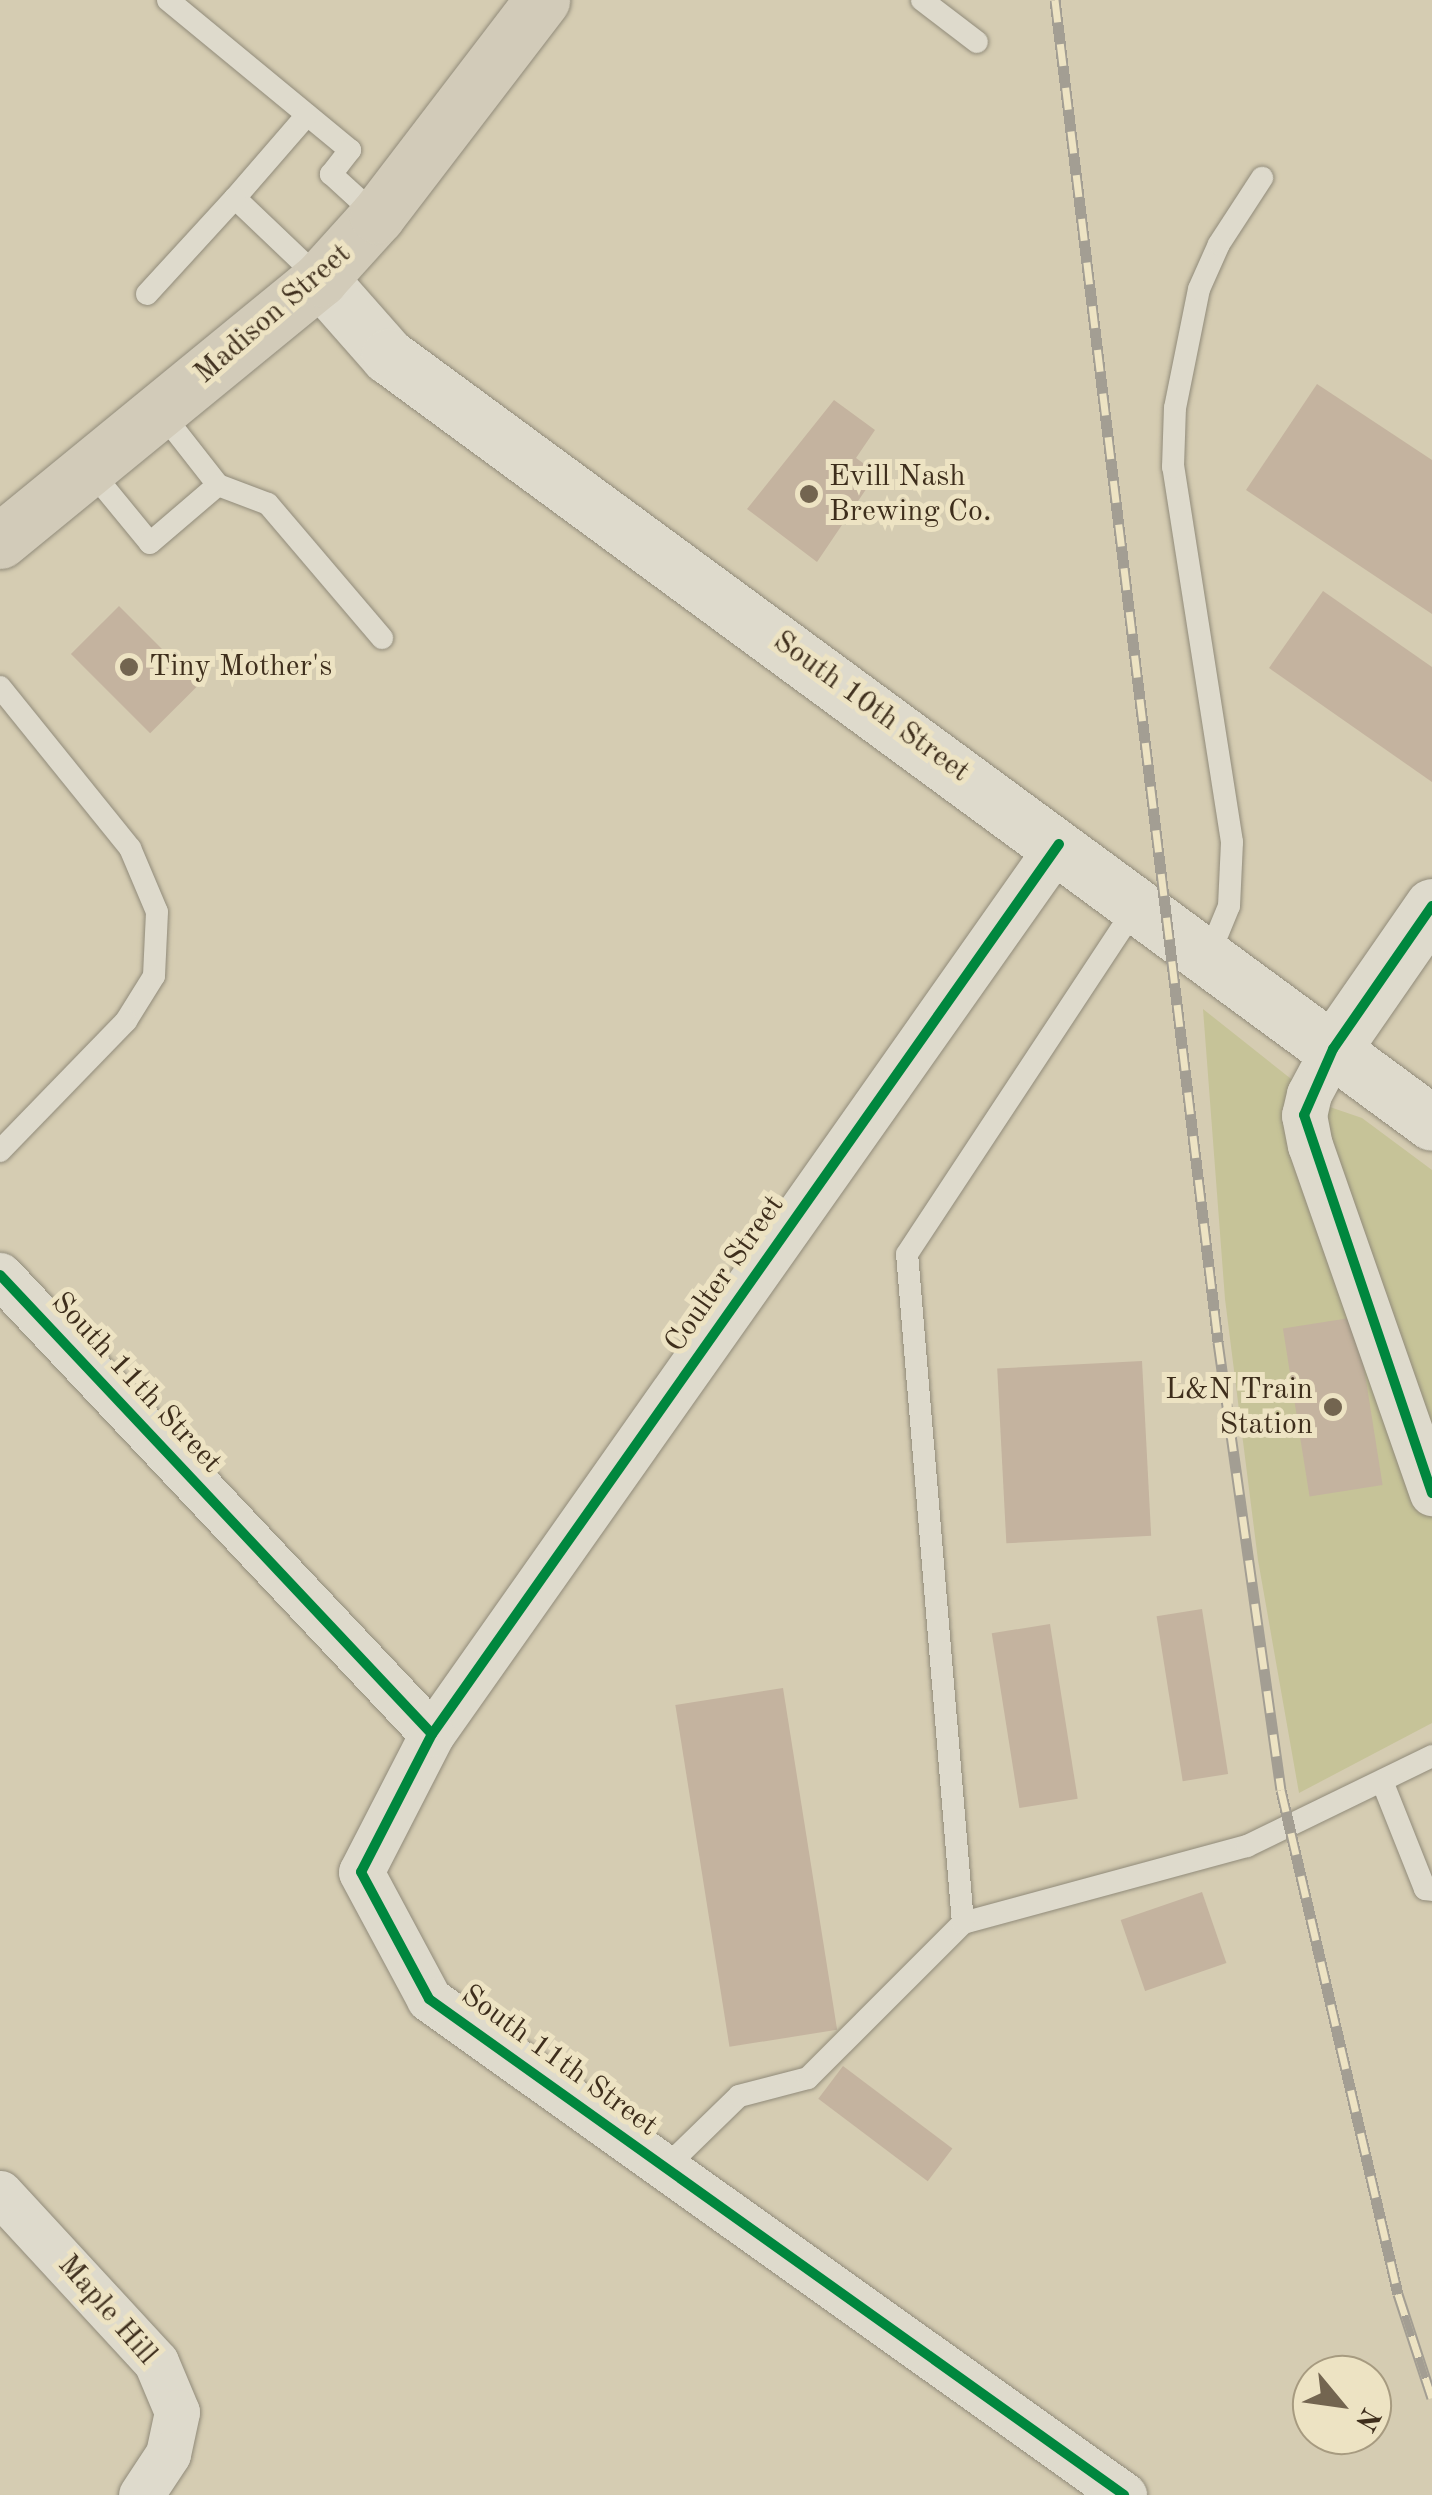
<!DOCTYPE html>
<html>
<head>
<meta charset="utf-8">
<style>
	body { margin:0 }
	#map { position:relative; width:1432px; height:2495px; overflow:hidden; background:#d5ccb2; font-family:"Old Standard TT",serif }
	div>[style] { position:absolute }
	.green>* { inset:0; background:#c6c398 }
	.building>* { inset:0; background:#c4b39f; transform-origin:0 0 }
	.roads { filter:drop-shadow(0 0 2px #918b7a) drop-shadow(0 0 2px #918b7a) }
	.service>* { height:22px; margin:-11px; padding:0 11px; transform-origin:11px; border-radius:11px; background:#dedacc }
	.minor>* { height:45px; margin:-22.5px; padding:0 22.5px; transform-origin:22.5px; border-radius:22.5px; background:#dedacc }
	.tertiary>* { height:55px; margin:-27.5px; padding:0 27.5px; transform-origin:27.5px; border-radius:27.5px; background:#dedacc }
	.secondary>* { height:55px; margin:-27.5px; padding:0 27.5px; transform-origin:27.5px; border-radius:27.5px; background:#dedacc }
	.primary>* { height:55px; margin:-27.5px; padding:0 27.5px; transform-origin:27.5px; border-radius:27.5px; background:#d2cbb9 }
	.rail>* { height:11px; margin-top:-5.5px; transform-origin:0; background:repeating-linear-gradient(90deg,#ede3c3 0 22px,#a39e93 0 44px); box-sizing:border-box; border-block:2px solid #a39e93 }
	.cycleway>* { height:10px; margin:-5px; padding:0 5px; transform-origin:5px; border-radius:5px; background:#00873e }
	.dots>* { width:28px; height:28px; translate:-50% -50%; box-sizing:border-box; border:5px solid #ede3c3; border-radius:50% }
	span { translate:-50% -50%; white-space:nowrap; text-align:center; line-height:1.15; -webkit-text-stroke:10px #ede3c3; paint-order:stroke }
	.street-label { font-size:30px; color:#3e2e1c }
	.poi-label { font-size:30px; color:#3e2e1c }
	.left { translate:0 -50%; text-align:left }
	.right { translate:-100% -50%; text-align:right }
	.north { position:absolute; left:1292px; top:2355px; width:100px; height:100px; box-sizing:border-box; background:#ede3c3; border:2px solid #a79b80; border-radius:50%; rotate:119deg; font-size:28px; font-weight:700; line-height:40px; text-align:center; color:#3e2e1c }
	.north::after { content:''; display:block; margin:auto; width:35px; height:45px; background:#736550; clip-path:polygon(50% 0,100% 100%,50% 72%,0 100%) }
</style>
</head>
<body>
<div id="map">
	<div class="green">
		<i style="clip-path:polygon(1203px 1009px,1324px 1105px,1362px 1118px,1432px 1170px,1432px 1723px,1299px 1793px,1258px 1560px,1225px 1299px)"></i>
	</div>
	<div class="building">
		<i style="clip-path:polygon(1317px 384px,1432px 460px,1432px 614px,1246px 490px)"></i>
		<i style="clip-path:polygon(834px 400px,875px 430px,856px 458px,877px 473px,817px 562px,747px 509px)"></i>
		<i style="clip-path:polygon(1323px 591px,1432px 667px,1432px 782px,1269px 668px)"></i>
		<i style="left:119px;top:606px;width:112px;height:68px;rotate:45deg"></i>
		<i style="left:1356px;top:1317px;width:170px;height:74px;rotate:81deg"></i>
		<i style="left:1142px;top:1361px;width:175px;height:145px;rotate:87deg"></i>
		<i style="left:1202px;top:1609px;width:167px;height:46px;rotate:81deg"></i>
		<i style="left:1050px;top:1624px;width:177px;height:59px;rotate:81deg"></i>
		<i style="left:783px;top:1688px;width:346px;height:109px;rotate:81deg"></i>
		<i style="left:1202px;top:1892px;width:75px;height:86px;rotate:71deg"></i>
		<i style="left:843px;top:2066px;width:137px;height:41px;rotate:37deg"></i>
	</div>
	<div class="roads">
		<div class="service">
			<i style="left:168px;top:0;width:236px;rotate:39.5deg"></i>
			<i style="left:350px;top:150px;width:31px;rotate:128deg"></i>
			<i style="left:331px;top:174px;width:62px;rotate:42.4deg"></i>
			<i style="left:922px;top:0;width:69px;rotate:37.4deg"></i>
			<i style="left:307px;top:115px;width:110px;rotate:130.9deg"></i>
			<i style="left:235px;top:198px;width:117px;rotate:43.6deg"></i>
			<i style="left:147px;top:294px;width:130px;rotate:-47.5deg"></i>
			<i style="left:90px;top:470px;width:94px;rotate:50.6deg"></i>
			<i style="left:150px;top:543px;width:89px;rotate:-40.5deg"></i>
			<i style="left:218px;top:485px;width:94px;rotate:-128.1deg"></i>
			<i style="left:218px;top:485px;width:53px;rotate:20.8deg"></i>
			<i style="left:268px;top:504px;width:176px;rotate:49.6deg"></i>
			<i style="left:0;top:687px;width:207px;rotate:51.1deg"></i>
			<i style="left:130px;top:848px;width:69px;rotate:67.1deg"></i>
			<i style="left:157px;top:912px;width:64px;rotate:92.7deg"></i>
			<i style="left:154px;top:976px;width:53px;rotate:121.9deg"></i>
			<i style="left:126px;top:1021px;width:181px;rotate:134.1deg"></i>
			<i style="left:1208px;top:957px;width:55px;rotate:-67.6deg"></i>
			<i style="left:1229px;top:906px;width:64px;rotate:-87.3deg"></i>
			<i style="left:1232px;top:842px;width:380px;rotate:-98.9deg"></i>
			<i style="left:1173px;top:467px;width:59px;rotate:-88.1deg"></i>
			<i style="left:1175px;top:408px;width:121px;rotate:-78.6deg"></i>
			<i style="left:1199px;top:289px;width:49px;rotate:-66deg"></i>
			<i style="left:1219px;top:244px;width:79px;rotate:-56.9deg"></i>
			<i style="left:1382px;top:1781px;width:116px;rotate:68.3deg"></i>
			<i style="left:1425px;top:1889px;width:7px;rotate:8deg"></i>
			<i style="left:963px;top:1923px;width:294px;rotate:-15.2deg"></i>
			<i style="left:1247px;top:1846px;width:206px;rotate:-25.9deg"></i>
			<i style="left:665px;top:2168px;width:103px;rotate:-44.2deg"></i>
			<i style="left:739px;top:2096px;width:71px;rotate:-14.6deg"></i>
			<i style="left:808px;top:2078px;width:219px;rotate:-45deg"></i>
			<i style="left:963px;top:1923px;width:671px;rotate:-94.78deg"></i>
			<i style="left:907px;top:1254px;width:418px;rotate:-56.6deg"></i>
		</div>
		<div class="minor">
			<i style="left:1059px;top:844px;width:1089px;rotate:125.16deg"></i>
			<i style="left:432px;top:1734px;width:155px;rotate:117.2deg"></i>
			<i style="left:361px;top:1872px;width:144px;rotate:61.8deg"></i>
			<i style="left:429px;top:1999px;width:854px;rotate:35.51deg"></i>
			<i style="left:1333px;top:1049px;width:51px;rotate:118.1deg"></i>
			<i style="left:1309px;top:1094px;width:22px;rotate:103deg"></i>
			<i style="left:1304px;top:1115px;width:31px;rotate:79deg"></i>
			<i style="left:1310px;top:1145px;width:369px;rotate:70.7deg"></i>
			<i style="left:0;top:1275px;width:630px;rotate:46.74deg"></i>
			<i style="left:0;top:2193px;width:230px;rotate:47.3deg"></i>
			<i style="left:156px;top:2362px;width:54px;rotate:67.2deg"></i>
			<i style="left:177px;top:2412px;width:43px;rotate:102.1deg"></i>
			<i style="left:168px;top:2454px;width:49px;rotate:123.4deg"></i>
		</div>
		<div class="tertiary">
			<i style="left:1333px;top:1049px;width:174px;rotate:-55.3deg"></i>
		</div>
		<div class="secondary">
			<i style="left:320px;top:279px;width:103px;rotate:48.6deg"></i>
			<i style="left:388px;top:356px;width:1295px;rotate:36.3deg"></i>
		</div>
		<div class="primary">
			<i style="left:0;top:541px;width:414px;rotate:-39.3deg"></i>
			<i style="left:320px;top:279px;width:85px;rotate:-47.9deg"></i>
			<i style="left:377px;top:216px;width:272px;rotate:-52.6deg"></i>
		</div>
	</div>
	<div class="rail">
		<i style="left:1055px;top:0;width:1352px;rotate:83.07deg"></i>
		<i style="left:1218px;top:1342px;width:452px;rotate:82deg"></i>
		<i style="left:1281px;top:1790px;width:517px;rotate:76.93deg"></i>
		<i style="left:1398px;top:2294px;width:109px;rotate:71.9deg"></i>
	</div>
	<div class="cycleway">
		<i style="left:1059px;top:844px;width:1089px;rotate:125.16deg"></i>
		<i style="left:432px;top:1734px;width:155px;rotate:117.2deg"></i>
		<i style="left:361px;top:1872px;width:144px;rotate:61.8deg"></i>
		<i style="left:429px;top:1999px;width:854px;rotate:35.51deg"></i>
		<i style="left:1432px;top:906px;width:174px;rotate:124.7deg"></i>
		<i style="left:1333px;top:1049px;width:72px;rotate:113.7deg"></i>
		<i style="left:1304px;top:1115px;width:399px;rotate:71.3deg"></i>
		<i style="left:0;top:1275px;width:630px;rotate:46.74deg"></i>
	</div>
	<div class="dots">
		<i style="left:809px;top:494px;background:#736550"></i>
		<i style="left:129px;top:667px;background:#736550"></i>
		<i style="left:1333px;top:1407px;background:#736550"></i>
	</div>
	<div class="street-label">
		<span style="left:273px;top:314px;rotate:-41deg">Madison Street</span>
		<span style="left:871px;top:707px;rotate:36deg">South 10th Street</span>
		<span style="left:725px;top:1274px;rotate:-55deg">Coulter Street</span>
		<span style="left:136px;top:1383px;rotate:47deg">South 11th Street</span>
		<span style="left:559px;top:2061px;rotate:36deg">South 11th Street</span>
		<span style="left:107px;top:2310px;rotate:49deg">Maple Hill</span>
	</div>
	<div class="poi-label">
		<span class="left" style="left:829px;top:494px">Evill Nash<br>Brewing Co.</span>
		<span class="left" style="left:149px;top:667px">Tiny Mother's</span>
		<span class="right" style="left:1313px;top:1407px">L&amp;N Train<br>Station</span>
	</div>
	<div class="north">N</div>
</div>
</body>
</html>
